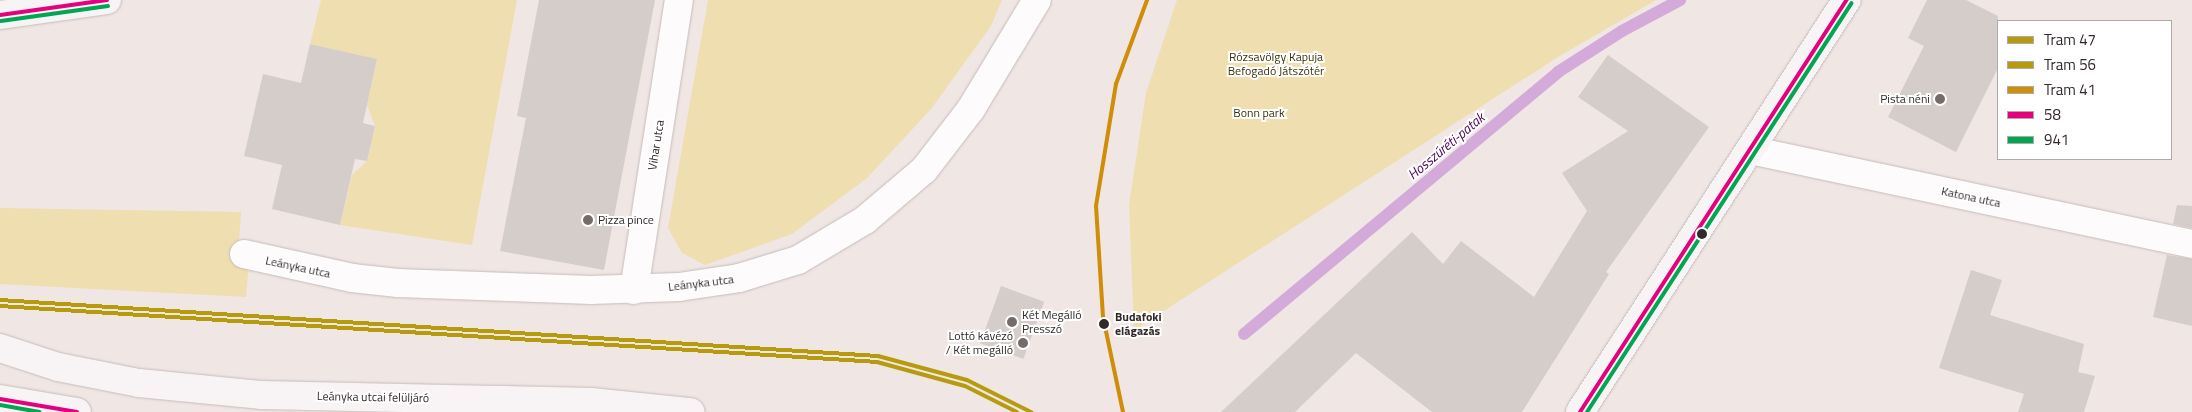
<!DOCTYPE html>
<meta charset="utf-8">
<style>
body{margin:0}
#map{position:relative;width:2192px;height:412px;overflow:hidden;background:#f0e6e4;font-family:"Titillium Web",sans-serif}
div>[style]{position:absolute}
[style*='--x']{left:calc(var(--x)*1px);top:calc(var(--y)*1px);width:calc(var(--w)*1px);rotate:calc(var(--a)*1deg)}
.green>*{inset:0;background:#efdeb0}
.stream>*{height:12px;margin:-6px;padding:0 6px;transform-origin:6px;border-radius:6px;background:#d3aad9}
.building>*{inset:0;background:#d5cdca;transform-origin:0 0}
.roads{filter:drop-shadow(0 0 1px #c4bcbb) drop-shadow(0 0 1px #c4bcbb)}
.street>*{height:28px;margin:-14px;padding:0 14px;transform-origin:14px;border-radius:14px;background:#fdfbfb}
.secondary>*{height:28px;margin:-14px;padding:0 14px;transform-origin:14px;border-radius:14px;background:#f8f3f4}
.bus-1>*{height:4px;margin:-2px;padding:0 2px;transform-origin:2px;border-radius:2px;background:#e5007d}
.bus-2>*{height:4px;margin:-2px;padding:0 2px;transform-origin:2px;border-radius:2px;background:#00a651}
.tram-1>*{height:4px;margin:-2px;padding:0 2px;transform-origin:2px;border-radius:2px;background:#b79b0e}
.tram-2>*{height:4px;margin:-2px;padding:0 2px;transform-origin:2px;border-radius:2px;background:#b79b0e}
.tram-3>*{height:4px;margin:-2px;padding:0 2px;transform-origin:2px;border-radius:2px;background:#cf8d08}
.dots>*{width:14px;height:14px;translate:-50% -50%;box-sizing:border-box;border:2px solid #fff;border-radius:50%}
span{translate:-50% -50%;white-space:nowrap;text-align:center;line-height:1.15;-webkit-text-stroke:4px #fff;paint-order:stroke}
.park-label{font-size:12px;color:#3d330d}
.poi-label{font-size:12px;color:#312a29}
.right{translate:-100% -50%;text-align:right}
.left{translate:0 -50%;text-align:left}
.street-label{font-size:12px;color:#312a29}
.stop-label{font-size:12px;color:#312a29;font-weight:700}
.water-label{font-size:14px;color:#4c075b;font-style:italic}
.legend{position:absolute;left:1997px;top:20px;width:175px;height:140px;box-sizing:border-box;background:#fff;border:1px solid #adaaa9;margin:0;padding:6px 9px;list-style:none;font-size:15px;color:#312a29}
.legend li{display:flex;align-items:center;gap:10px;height:25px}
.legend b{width:25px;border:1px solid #adaaa9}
</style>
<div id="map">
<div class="green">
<div style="clip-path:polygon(321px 0,517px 0,472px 245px,340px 225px,352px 175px,367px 161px,375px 126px,367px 105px,377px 59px,310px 44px)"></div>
<div style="clip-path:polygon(708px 0,1002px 0,991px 26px,931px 109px,867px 178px,792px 234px,705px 265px,682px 253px,668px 228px)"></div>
<div style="clip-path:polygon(1177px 0,1656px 0,1558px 57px,1134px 330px,1129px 205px,1146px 93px)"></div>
<div style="clip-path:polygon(0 208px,241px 212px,238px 257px,249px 262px,246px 297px,0 284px)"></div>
</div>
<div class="stream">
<div style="--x:1244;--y:334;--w:409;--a:-39.8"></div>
<div style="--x:1558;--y:72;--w:76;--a:-32.6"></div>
<div style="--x:1622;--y:31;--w:66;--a:-28.1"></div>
</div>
<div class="building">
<div style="clip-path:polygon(539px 0,655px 0,604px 270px,500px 251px,526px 118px,517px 116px)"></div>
<div style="clip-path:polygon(1927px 0,1966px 0,1998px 16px,1998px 68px,1956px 152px,1888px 117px,1924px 46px,1908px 38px)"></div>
<div style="clip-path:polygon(310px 44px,377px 59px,363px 123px,375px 126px,367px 161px,355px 159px,340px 225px,272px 209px,282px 165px,244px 156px,263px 74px,301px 83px)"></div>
<div style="clip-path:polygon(1608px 55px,1709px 127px,1606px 272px,1609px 274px,1522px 412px,1432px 412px,1356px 353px,1295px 412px,1221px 412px,1412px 232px,1443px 264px,1461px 241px,1534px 297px,1587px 211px,1562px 173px,1628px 131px,1578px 97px)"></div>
<div style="clip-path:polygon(2177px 205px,2192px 206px,2192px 228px,2173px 224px)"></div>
<div style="clip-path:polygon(2167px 255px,2192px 259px,2192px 326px,2153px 317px)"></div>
<div style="clip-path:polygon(1971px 270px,2002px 280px,1990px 315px,2084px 344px,2078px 372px,2095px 376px,2084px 412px,2018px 412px,2024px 394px,1939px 368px)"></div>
<div style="left:1001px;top:286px;width:46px;height:61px;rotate:20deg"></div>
</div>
<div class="roads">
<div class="street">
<div style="--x:1750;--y:150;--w:452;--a:12"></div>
<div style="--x:244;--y:254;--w:111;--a:12.5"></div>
<div style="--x:352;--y:278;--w:46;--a:6.2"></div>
<div style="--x:398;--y:283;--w:193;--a:2.1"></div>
<div style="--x:591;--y:290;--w:88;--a:-2"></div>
<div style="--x:679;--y:287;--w:61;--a:-8.5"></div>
<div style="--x:739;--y:278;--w:62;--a:-17"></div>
<div style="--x:798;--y:260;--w:78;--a:-30.8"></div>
<div style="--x:865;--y:220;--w:77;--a:-40.3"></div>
<div style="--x:924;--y:170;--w:77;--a:-52.4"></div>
<div style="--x:971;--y:109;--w:127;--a:-58.8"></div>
<div style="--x:634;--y:290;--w:293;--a:-81.2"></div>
</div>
<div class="secondary">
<div style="--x:0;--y:15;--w:108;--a:-8"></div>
<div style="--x:0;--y:348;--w:61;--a:18.1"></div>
<div style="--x:58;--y:367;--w:83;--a:11.2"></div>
<div style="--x:139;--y:383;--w:124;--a:5.6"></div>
<div style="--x:262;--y:395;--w:329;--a:1.2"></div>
<div style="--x:591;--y:402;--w:100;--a:5.8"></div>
<div style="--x:0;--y:399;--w:78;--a:9.6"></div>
<div style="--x:1580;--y:412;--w:491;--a:-57.1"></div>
</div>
</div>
<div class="bus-1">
<div style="--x:0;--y:15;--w:108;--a:-8"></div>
<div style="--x:0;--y:399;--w:78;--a:9.6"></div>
<div style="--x:1580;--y:412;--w:491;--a:-57.1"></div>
</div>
<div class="bus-2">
<div style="--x:1;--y:21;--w:108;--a:-8"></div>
<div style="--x:0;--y:405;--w:40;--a:10"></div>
<div style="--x:1587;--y:412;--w:487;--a:-57.1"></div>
</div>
<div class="tram-1">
<div style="--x:0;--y:300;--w:880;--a:3.65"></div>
<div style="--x:878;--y:356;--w:92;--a:15.1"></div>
<div style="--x:967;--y:380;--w:72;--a:26.6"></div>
</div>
<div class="tram-2">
<div style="--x:0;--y:306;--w:879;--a:3.65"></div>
<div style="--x:877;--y:362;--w:91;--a:15.3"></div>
<div style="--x:965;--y:386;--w:58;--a:26.6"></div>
</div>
<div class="tram-3">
<div style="--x:1123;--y:412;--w:97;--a:-101.9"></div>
<div style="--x:1103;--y:317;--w:111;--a:-93.6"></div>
<div style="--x:1096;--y:206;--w:124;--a:-80.7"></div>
<div style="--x:1116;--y:84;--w:90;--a:-69.7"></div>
</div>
<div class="dots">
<div style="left:1940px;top:99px;background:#746c6a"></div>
<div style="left:588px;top:220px;background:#746c6a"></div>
<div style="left:1702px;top:234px;background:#312a29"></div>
<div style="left:1012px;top:322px;background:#746c6a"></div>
<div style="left:1104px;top:324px;background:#312a29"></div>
<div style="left:1023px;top:343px;background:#746c6a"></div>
</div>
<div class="park-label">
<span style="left:1276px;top:64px">Rózsavölgy Kapuja<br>Befogadó Játszótér</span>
<span style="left:1259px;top:113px">Bonn park</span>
</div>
<div class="poi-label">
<span class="right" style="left:1930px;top:99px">Pista néni</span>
<span class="left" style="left:598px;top:220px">Pizza pince</span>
<span class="left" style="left:1022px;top:322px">Két Megálló<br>Presszó</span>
<span class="right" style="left:1013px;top:343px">Lottó kávézó<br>/ Két megálló</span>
</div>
<div class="street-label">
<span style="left:656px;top:145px;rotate:-81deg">Vihar utca</span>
<span style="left:1971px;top:197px;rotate:12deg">Katona utca</span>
<span style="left:298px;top:267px;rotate:12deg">Leányka utca</span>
<span style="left:701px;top:283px;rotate:-7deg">Leányka utca</span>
<span style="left:373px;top:397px;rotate:1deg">Leányka utcai felüljáró</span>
</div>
<div class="stop-label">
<span class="left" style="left:1115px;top:324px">Budafoki<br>elágazás</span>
</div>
<div class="water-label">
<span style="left:1446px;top:146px;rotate:-40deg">Hosszúréti-patak</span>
</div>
<ul class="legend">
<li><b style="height:6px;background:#b79b0e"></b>Tram 47</li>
<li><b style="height:6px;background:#b79b0e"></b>Tram 56</li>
<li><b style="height:6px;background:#cf8d08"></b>Tram 41</li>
<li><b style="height:6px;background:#e5007d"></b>58</li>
<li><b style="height:6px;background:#00a651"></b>941</li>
</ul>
</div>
